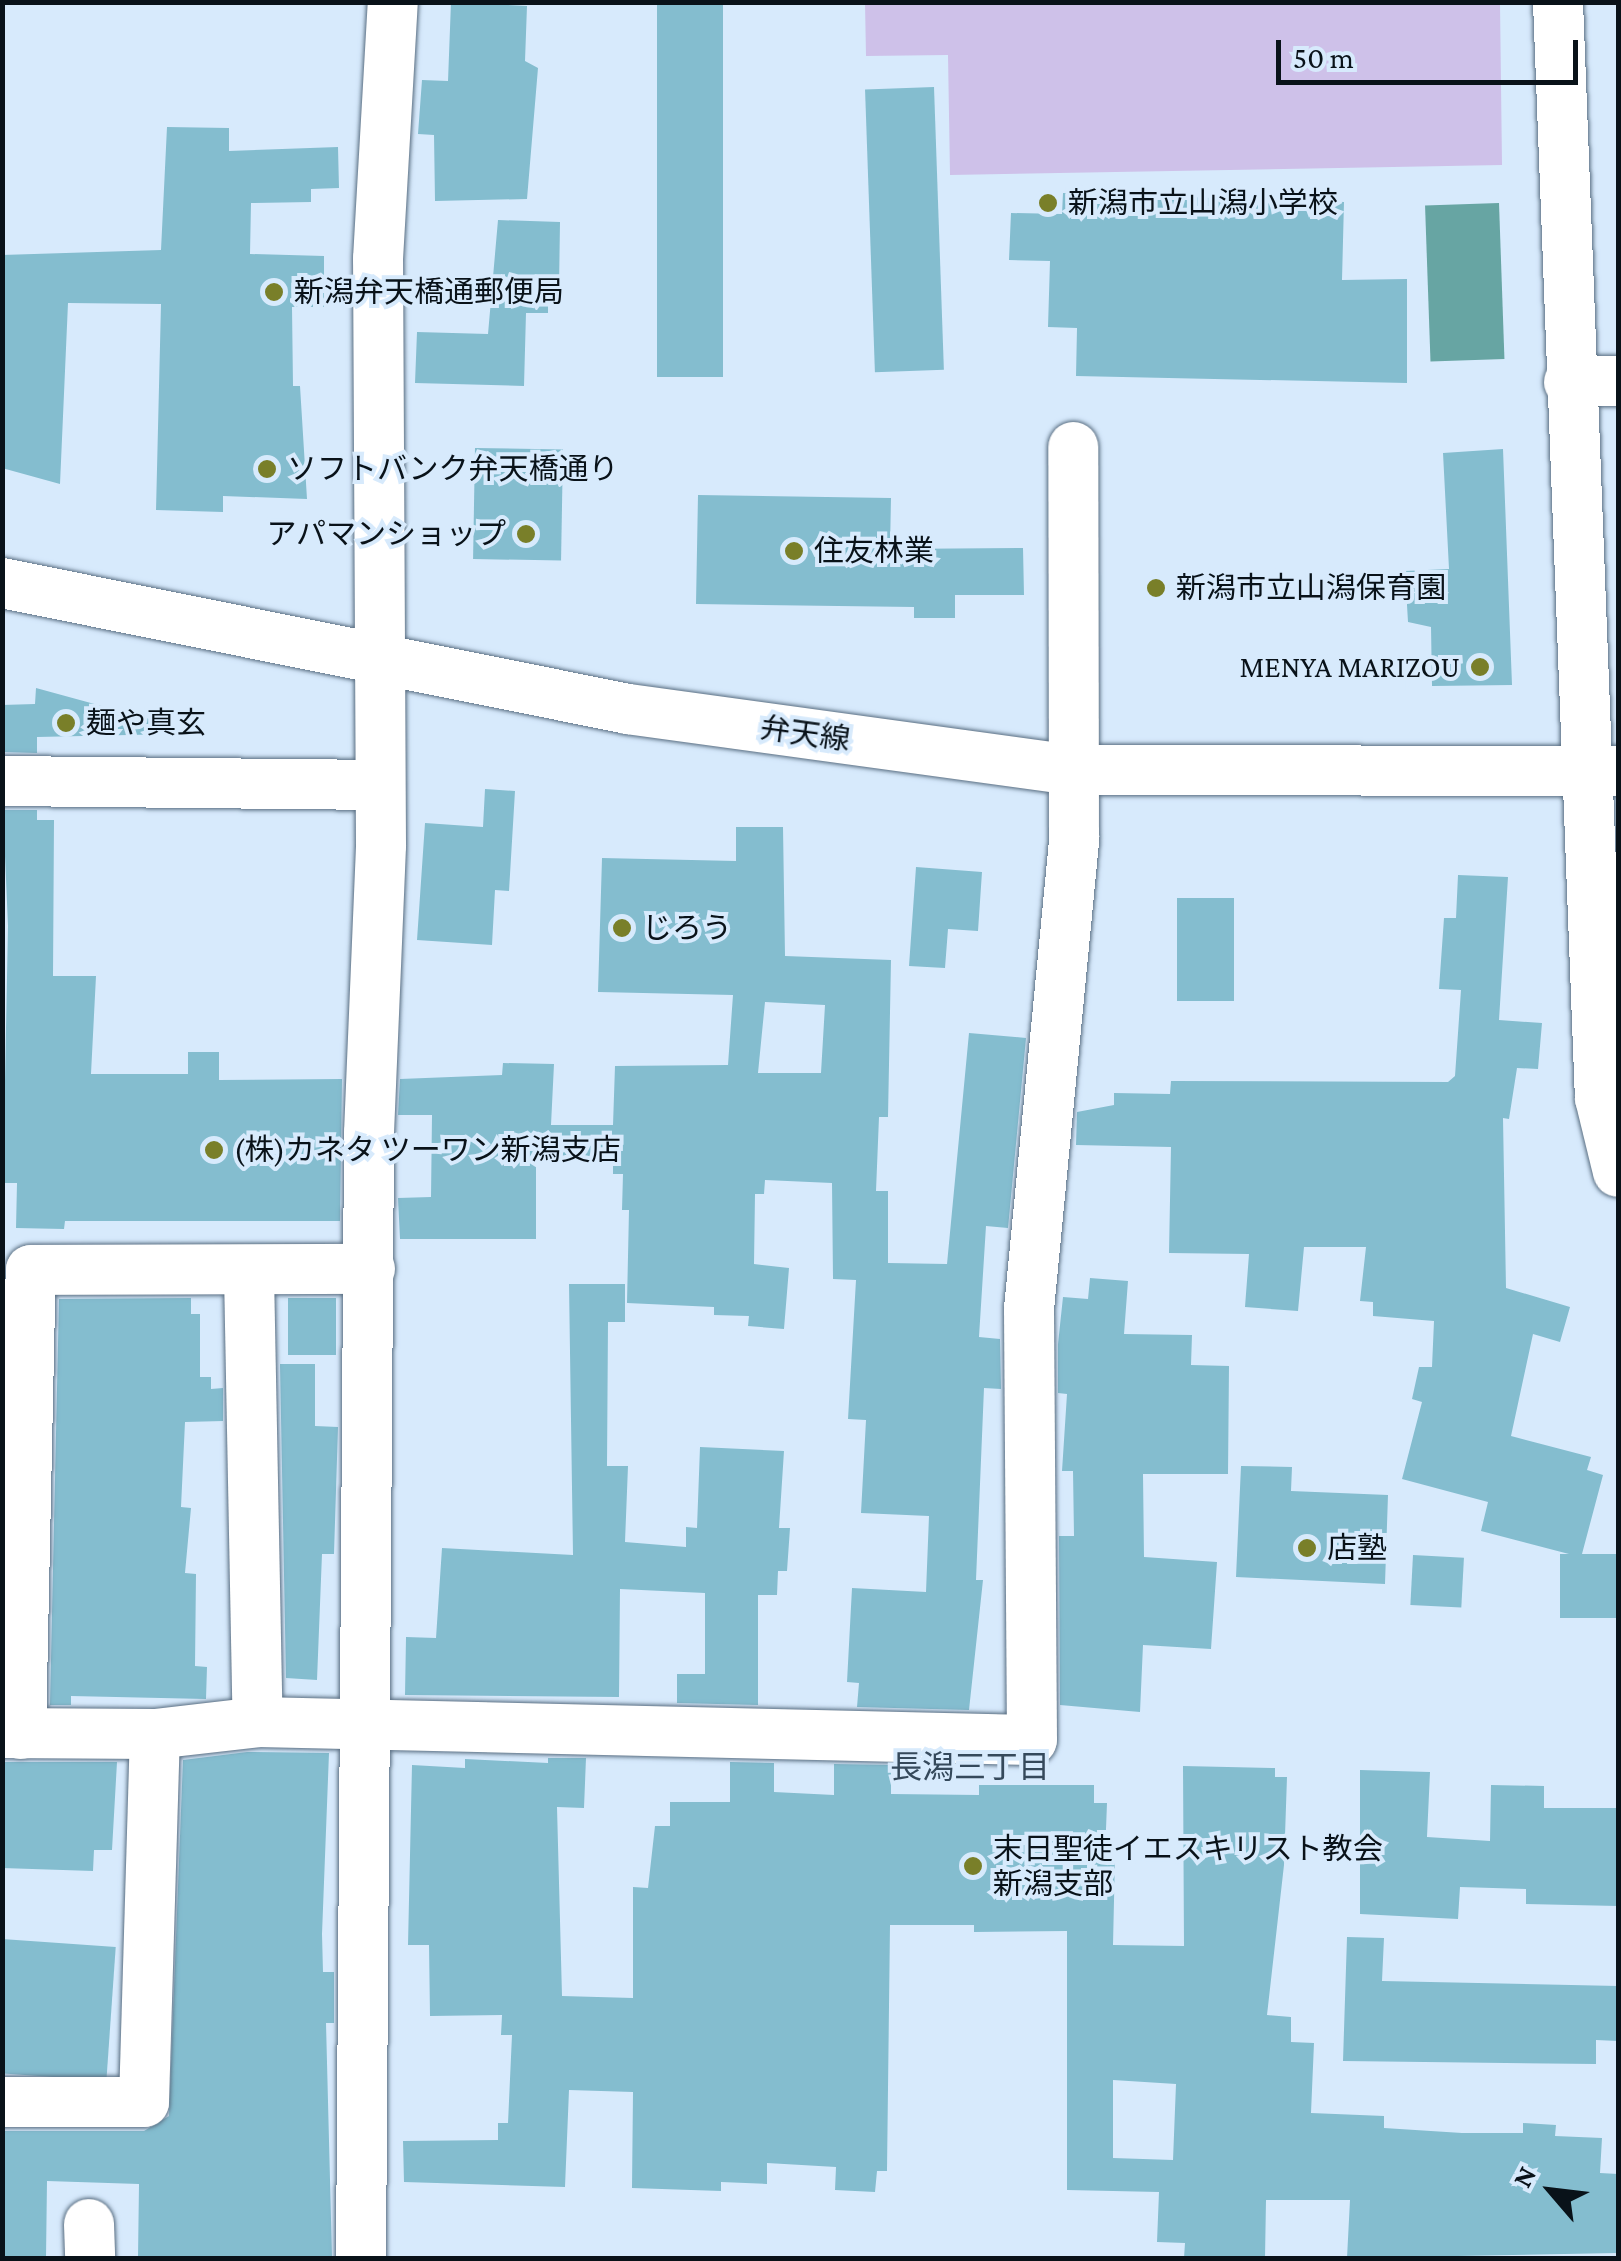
<!DOCTYPE html>
<meta charset="utf-8">
<style>
body{margin:0}
#map{position:relative;width:1621px;height:2261px;overflow:hidden;background:#d7eafc;font-family:"Crimson Pro","Noto Sans JP",serif}
div>[style]{position:absolute}
[style*='--x']{left:calc(var(--x)*1px);top:calc(var(--y)*1px);width:calc(var(--w)*1px);rotate:calc(var(--a)*1deg)}
.green>*{inset:0;background:#cec1e9}
.water>*{inset:0;background:#67a5a3;transform-origin:0 0}
.building>*{inset:0;background:#84bdcf;transform-origin:0 0}
.roads{filter:drop-shadow(0 0 2px #596e82) drop-shadow(0 0 2px #596e82)}
.minor>*{height:50px;margin:-25px;padding:0 25px;transform-origin:25px;border-radius:25px;background:#fff}
.dots>*{width:28px;height:28px;translate:-50% -50%;box-sizing:border-box;border:5px solid #d7eafc;border-radius:50%}
span{translate:-50% -50%;white-space:nowrap;text-align:center;line-height:1.15;-webkit-text-stroke:8px #d7eafc;paint-order:stroke}
.poi-label{font-size:30px;color:#091219}
.left{translate:0 -50%;text-align:left}
.right{translate:-100% -50%;text-align:right}
.street-label{font-size:30px;color:#091219}
.neighbourhood-label{font-size:32px;color:#35495b}
.frame{position:absolute;inset:0;border:5px solid #091219;pointer-events:none}
.north{position:absolute;left:1501px;top:2141px;width:100px;height:100px;-webkit-text-stroke:8px #d7eafc;paint-order:stroke;rotate:298deg;font-size:28px;font-weight:700;line-height:40px;text-align:center;color:#091219}
.north::after{content:'';display:block;margin:auto;width:35px;height:45px;background:#091219;clip-path:polygon(50% 0,100% 100%,50% 72%,0 100%)}
.scale{position:absolute;left:1276px;top:40px;width:302px;height:45px;box-sizing:border-box;border:5px solid #091219;border-top:0;padding-left:12px;font-size:30px;line-height:35px;white-space:nowrap;color:#091219;-webkit-text-stroke:8px #d7eafc;paint-order:stroke}
</style>
<div id="map">
<div class="green">
<div style="clip-path:polygon(865px 3px,1500px 3px,1502px 165px,950px 175px,948px 55px,866px 56px)"></div>
</div>
<div class="water">
<div style="left:1499px;top:203px;width:156px;height:74px;rotate:88deg"></div>
</div>
<div class="building">
<div style="clip-path:polygon(451px 2px,527px 6px,525px 61px,538px 68px,527px 199px,435px 201px,434px 135px,418px 134px,422px 80px,448px 81px)"></div>
<div style="left:657px;top:2px;width:66px;height:375px"></div>
<div style="left:934px;top:87px;width:283px;height:69px;rotate:88deg"></div>
<div style="clip-path:polygon(167px 127px,229px 128px,229px 151px,338px 147px,339px 188px,311px 189px,311px 202px,251px 203px,250px 254px,324px 256px,324px 307px,292px 307px,293px 386px,300px 386px,307px 499px,223px 496px,223px 512px,156px 510px,161px 304px,68px 303px,60px 484px,2px 468px,2px 255px,161px 250px)"></div>
<div style="clip-path:polygon(1063px 193px,1344px 202px,1342px 280px,1407px 279px,1407px 383px,1076px 376px,1077px 328px,1048px 327px,1050px 261px,1009px 260px,1011px 213px,1062px 214px)"></div>
<div style="clip-path:polygon(498px 220px,560px 222px,559px 289px,548px 289px,548px 313px,526px 313px,524px 386px,415px 383px,417px 332px,488px 334px)"></div>
<div style="left:475px;top:448px;width:88px;height:111px;rotate:1deg"></div>
<div style="clip-path:polygon(1503px 449px,1512px 685px,1432px 686px,1431px 627px,1408px 622px,1405px 571px,1449px 569px,1443px 453px)"></div>
<div style="clip-path:polygon(698px 495px,891px 498px,890px 549px,1023px 548px,1024px 595px,955px 595px,955px 618px,914px 618px,914px 607px,696px 604px)"></div>
<div style="clip-path:polygon(36px 688px,175px 726px,174px 734px,37px 737px,37px 753px,2px 752px,2px 705px,35px 704px)"></div>
<div style="clip-path:polygon(485px 789px,515px 791px,509px 891px,495px 890px,492px 945px,417px 940px,425px 823px,483px 827px)"></div>
<div style="clip-path:polygon(3px 810px,37px 810px,37px 820px,54px 820px,53px 976px,96px 976px,91px 1074px,188px 1074px,188px 1052px,219px 1052px,219px 1080px,342px 1079px,340px 1221px,65px 1221px,64px 1229px,16px 1228px,17px 1183px,3px 1183px,8px 926px)"></div>
<div style="clip-path:polygon(evenodd,736px 827px,783px 827px,785px 956px,891px 960px,888px 1117px,879px 1117px,876px 1191px,888px 1191px,888px 1263px,947px 1264px,969px 1033px,1026px 1038px,1008px 1228px,986px 1226px,979px 1337px,1000px 1339px,1001px 1389px,984px 1388px,976px 1580px,983px 1580px,969px 1710px,857px 1707px,859px 1683px,847px 1682px,852px 1588px,926px 1592px,929px 1516px,861px 1513px,866px 1420px,848px 1419px,856px 1280px,833px 1279px,832px 1183px,765px 1180px,764px 1194px,755px 1194px,754px 1264px,789px 1268px,784px 1329px,748px 1326px,749px 1316px,714px 1315px,714px 1307px,627px 1303px,629px 1210px,622px 1210px,623px 1174px,613px 1174px,613px 1158px,536px 1158px,536px 1239px,400px 1239px,398px 1198px,431px 1197px,432px 1115px,398px 1115px,400px 1079px,502px 1075px,503px 1063px,554px 1064px,551px 1125px,613px 1125px,615px 1066px,728px 1065px,733px 995px,598px 992px,602px 858px,736px 861px,736px 827px,765px 1002px,825px 1005px,821px 1073px,758px 1073px,765px 1002px)"></div>
<div style="clip-path:polygon(916px 867px,982px 872px,978px 931px,948px 929px,945px 968px,909px 966px)"></div>
<div style="clip-path:polygon(1458px 875px,1508px 877px,1499px 1020px,1542px 1023px,1538px 1069px,1517px 1068px,1509px 1119px,1503px 1118px,1506px 1288px,1570px 1307px,1560px 1342px,1533px 1334px,1511px 1436px,1591px 1457px,1587px 1470px,1603px 1475px,1582px 1554px,1618px 1554px,1618px 1618px,1560px 1618px,1560px 1554px,1569px 1554px,1481px 1531px,1488px 1502px,1402px 1479px,1422px 1402px,1412px 1399px,1419px 1367px,1432px 1367px,1434px 1321px,1373px 1316px,1373px 1302px,1360px 1301px,1366px 1247px,1304px 1247px,1298px 1311px,1245px 1307px,1249px 1254px,1169px 1253px,1171px 1147px,1076px 1145px,1077px 1112px,1114px 1105px,1114px 1093px,1170px 1094px,1171px 1081px,1448px 1082px,1455px 1076px,1461px 990px,1439px 989px,1444px 918px,1456px 918px)"></div>
<div style="left:1177px;top:898px;width:57px;height:103px"></div>
<div style="clip-path:polygon(1090px 1278px,1128px 1281px,1124px 1334px,1192px 1335px,1191px 1365px,1229px 1366px,1228px 1474px,1143px 1474px,1144px 1557px,1217px 1562px,1211px 1649px,1143px 1645px,1140px 1712px,1060px 1705px,1059px 1536px,1074px 1536px,1073px 1471px,1062px 1471px,1067px 1394px,1058px 1393px,1058px 1344px,1063px 1297px,1088px 1299px)"></div>
<div style="clip-path:polygon(569px 1284px,625px 1284px,625px 1322px,608px 1322px,607px 1466px,628px 1466px,625px 1542px,686px 1547px,686px 1527px,697px 1528px,700px 1447px,784px 1451px,779px 1528px,790px 1528px,787px 1571px,778px 1571px,777px 1595px,758px 1595px,758px 1705px,677px 1703px,677px 1674px,705px 1674px,705px 1593px,620px 1589px,619px 1697px,405px 1695px,406px 1637px,436px 1638px,442px 1548px,573px 1555px)"></div>
<div style="clip-path:polygon(191px 1298px,191px 1314px,200px 1314px,200px 1377px,211px 1377px,211px 1389px,223px 1388px,223px 1421px,185px 1422px,181px 1507px,191px 1508px,185px 1573px,196px 1574px,195px 1666px,207px 1667px,206px 1699px,71px 1696px,71px 1705px,50px 1705px,59px 1299px)"></div>
<div style="left:288px;top:1298px;width:48px;height:57px"></div>
<div style="clip-path:polygon(280px 1364px,315px 1364px,315px 1426px,338px 1427px,334px 1554px,322px 1554px,317px 1680px,286px 1678px)"></div>
<div style="clip-path:polygon(1241px 1466px,1292px 1467px,1291px 1491px,1388px 1495px,1385px 1584px,1236px 1577px)"></div>
<div style="left:1413px;top:1555px;width:51px;height:50px;rotate:3deg"></div>
<div style="clip-path:polygon(247px 1752px,329px 1753px,322px 1934px,323px 1972px,334px 1972px,334px 2023px,326px 2023px,332px 2258px,138px 2257px,139px 2184px,47px 2181px,46px 2258px,2px 2258px,2px 2131px,144px 2131px,169px 2116px,183px 1760px)"></div>
<div style="clip-path:polygon(evenodd,548px 1758px,586px 1758px,584px 1808px,557px 1807px,562px 1996px,633px 1998px,633px 1887px,648px 1888px,655px 1826px,670px 1826px,670px 1802px,730px 1802px,730px 1762px,774px 1763px,774px 1792px,834px 1795px,834px 1764px,891px 1765px,891px 1794px,979px 1795px,979px 1785px,1094px 1785px,1094px 1803px,1107px 1803px,1105px 1855px,1115px 1856px,1113px 1945px,1184px 1946px,1183px 1766px,1275px 1768px,1275px 1777px,1287px 1777px,1284px 1865px,1267px 2015px,1291px 2017px,1291px 2042px,1314px 2043px,1311px 2113px,1384px 2116px,1384px 2128px,1462px 2133px,1523px 2133px,1523px 2123px,1556px 2125px,1555px 2136px,1602px 2138px,1600px 2173px,1618px 2174px,1618px 2253px,1347px 2258px,1350px 2200px,1266px 2200px,1265px 2258px,1184px 2258px,1185px 2243px,1157px 2242px,1159px 2192px,1067px 2190px,1067px 1931px,974px 1932px,974px 1925px,890px 1925px,887px 2171px,877px 2171px,875px 2192px,835px 2190px,836px 2167px,767px 2163px,767px 2184px,721px 2182px,721px 2191px,632px 2188px,633px 2092px,569px 2090px,565px 2187px,404px 2182px,403px 2141px,498px 2140px,498px 2123px,508px 2123px,512px 2035px,501px 2035px,502px 2015px,430px 2016px,429px 1945px,408px 1945px,412px 1765px,465px 1768px,465px 1759px,548px 1763px,548px 1758px,1113px 2080px,1176px 2084px,1173px 2160px,1113px 2158px,1113px 2080px)"></div>
<div style="clip-path:polygon(2px 1762px,117px 1762px,112px 1850px,94px 1850px,93px 1871px,2px 1868px)"></div>
<div style="clip-path:polygon(1360px 1770px,1430px 1772px,1427px 1837px,1490px 1841px,1491px 1785px,1544px 1786px,1544px 1808px,1618px 1808px,1618px 1906px,1526px 1904px,1526px 1889px,1460px 1887px,1458px 1919px,1360px 1914px)"></div>
<div style="clip-path:polygon(1347px 1937px,1384px 1938px,1382px 1981px,1618px 1986px,1618px 2041px,1596px 2040px,1596px 2064px,1343px 2061px)"></div>
<div style="left:2px;top:1939px;width:114px;height:134px;rotate:4deg"></div>
</div>
<div class="roads">
<div class="minor">
<div style="--x:1558;--y:2;--w:1097;--a:87.81"></div>
<div style="--x:1600;--y:1098;--w:76;--a:76.3"></div>
<div style="--x:1569;--y:382;--w:49;--a:-1.2"></div>
<div style="--x:2;--y:583;--w:639;--a:11.38"></div>
<div style="--x:628;--y:709;--w:448;--a:7.8"></div>
<div style="--x:1072;--y:770;--w:546;--a:0.1"></div>
<div style="--x:2;--y:781;--w:378;--a:0.6"></div>
<div style="--x:249;--y:1273;--w:449;--a:88.9"></div>
<div style="--x:2;--y:1733;--w:153;--a:0.4"></div>
<div style="--x:155;--y:1734;--w:104;--a:-6.6"></div>
<div style="--x:258;--y:1722;--w:774;--a:1.33"></div>
<div style="--x:1032;--y:1740;--w:431;--a:-90.4"></div>
<div style="--x:1029;--y:1309;--w:472;--a:-84.5"></div>
<div style="--x:1074;--y:839;--w:392;--a:-90.1"></div>
<div style="--x:21;--y:1734;--w:464;--a:-88.8"></div>
<div style="--x:31;--y:1270;--w:339;--a:-0.2"></div>
<div style="--x:2;--y:2102;--w:142;--a:0"></div>
<div style="--x:144;--y:2102;--w:368;--a:-88.3"></div>
<div style="--x:89;--y:2224;--w:34;--a:88"></div>
<div style="--x:361;--y:2258;--w:1125;--a:-89.59"></div>
<div style="--x:369;--y:1133;--w:288;--a:-87.6"></div>
<div style="--x:381;--y:845;--w:586;--a:-90.29"></div>
<div style="--x:378;--y:259;--w:257;--a:-86.7"></div>
</div>
</div>
<div class="dots">
<div style="left:1048px;top:203px;background:#797f29"></div>
<div style="left:274px;top:292px;background:#797f29"></div>
<div style="left:267px;top:469px;background:#797f29"></div>
<div style="left:526px;top:534px;background:#797f29"></div>
<div style="left:794px;top:551px;background:#797f29"></div>
<div style="left:1156px;top:588px;background:#797f29"></div>
<div style="left:1480px;top:667px;background:#797f29"></div>
<div style="left:66px;top:723px;background:#797f29"></div>
<div style="left:622px;top:928px;background:#797f29"></div>
<div style="left:214px;top:1150px;background:#797f29"></div>
<div style="left:1307px;top:1548px;background:#797f29"></div>
<div style="left:973px;top:1866px;background:#797f29"></div>
</div>
<div class="poi-label">
<span class="left" style="left:1068px;top:203px">新潟市立山潟小学校</span>
<span class="left" style="left:294px;top:292px">新潟弁天橋通郵便局</span>
<span class="left" style="left:287px;top:469px">ソフトバンク弁天橋通り</span>
<span class="right" style="left:506px;top:534px">アパマンショップ</span>
<span class="left" style="left:814px;top:551px">住友林業</span>
<span class="left" style="left:1176px;top:588px">新潟市立山潟保育園</span>
<span class="right" style="left:1460px;top:667px">MENYA MARIZOU</span>
<span class="left" style="left:86px;top:723px">麺や真玄</span>
<span class="left" style="left:642px;top:928px">じろう</span>
<span class="left" style="left:234px;top:1150px">(株)カネタ ツーワン新潟支店</span>
<span class="left" style="left:1327px;top:1548px">店塾</span>
<span class="left" style="left:993px;top:1866px">末日聖徒イエスキリスト教会<br>新潟支部</span>
</div>
<div class="street-label">
<span style="left:805px;top:734px;rotate:8deg">弁天線</span>
</div>
<div class="neighbourhood-label">
<span style="left:970px;top:1767px">長潟三丁目</span>
</div>
<div class="frame"></div>
<div class="north">N</div>
<div class="scale">50 m</div>
</div>
